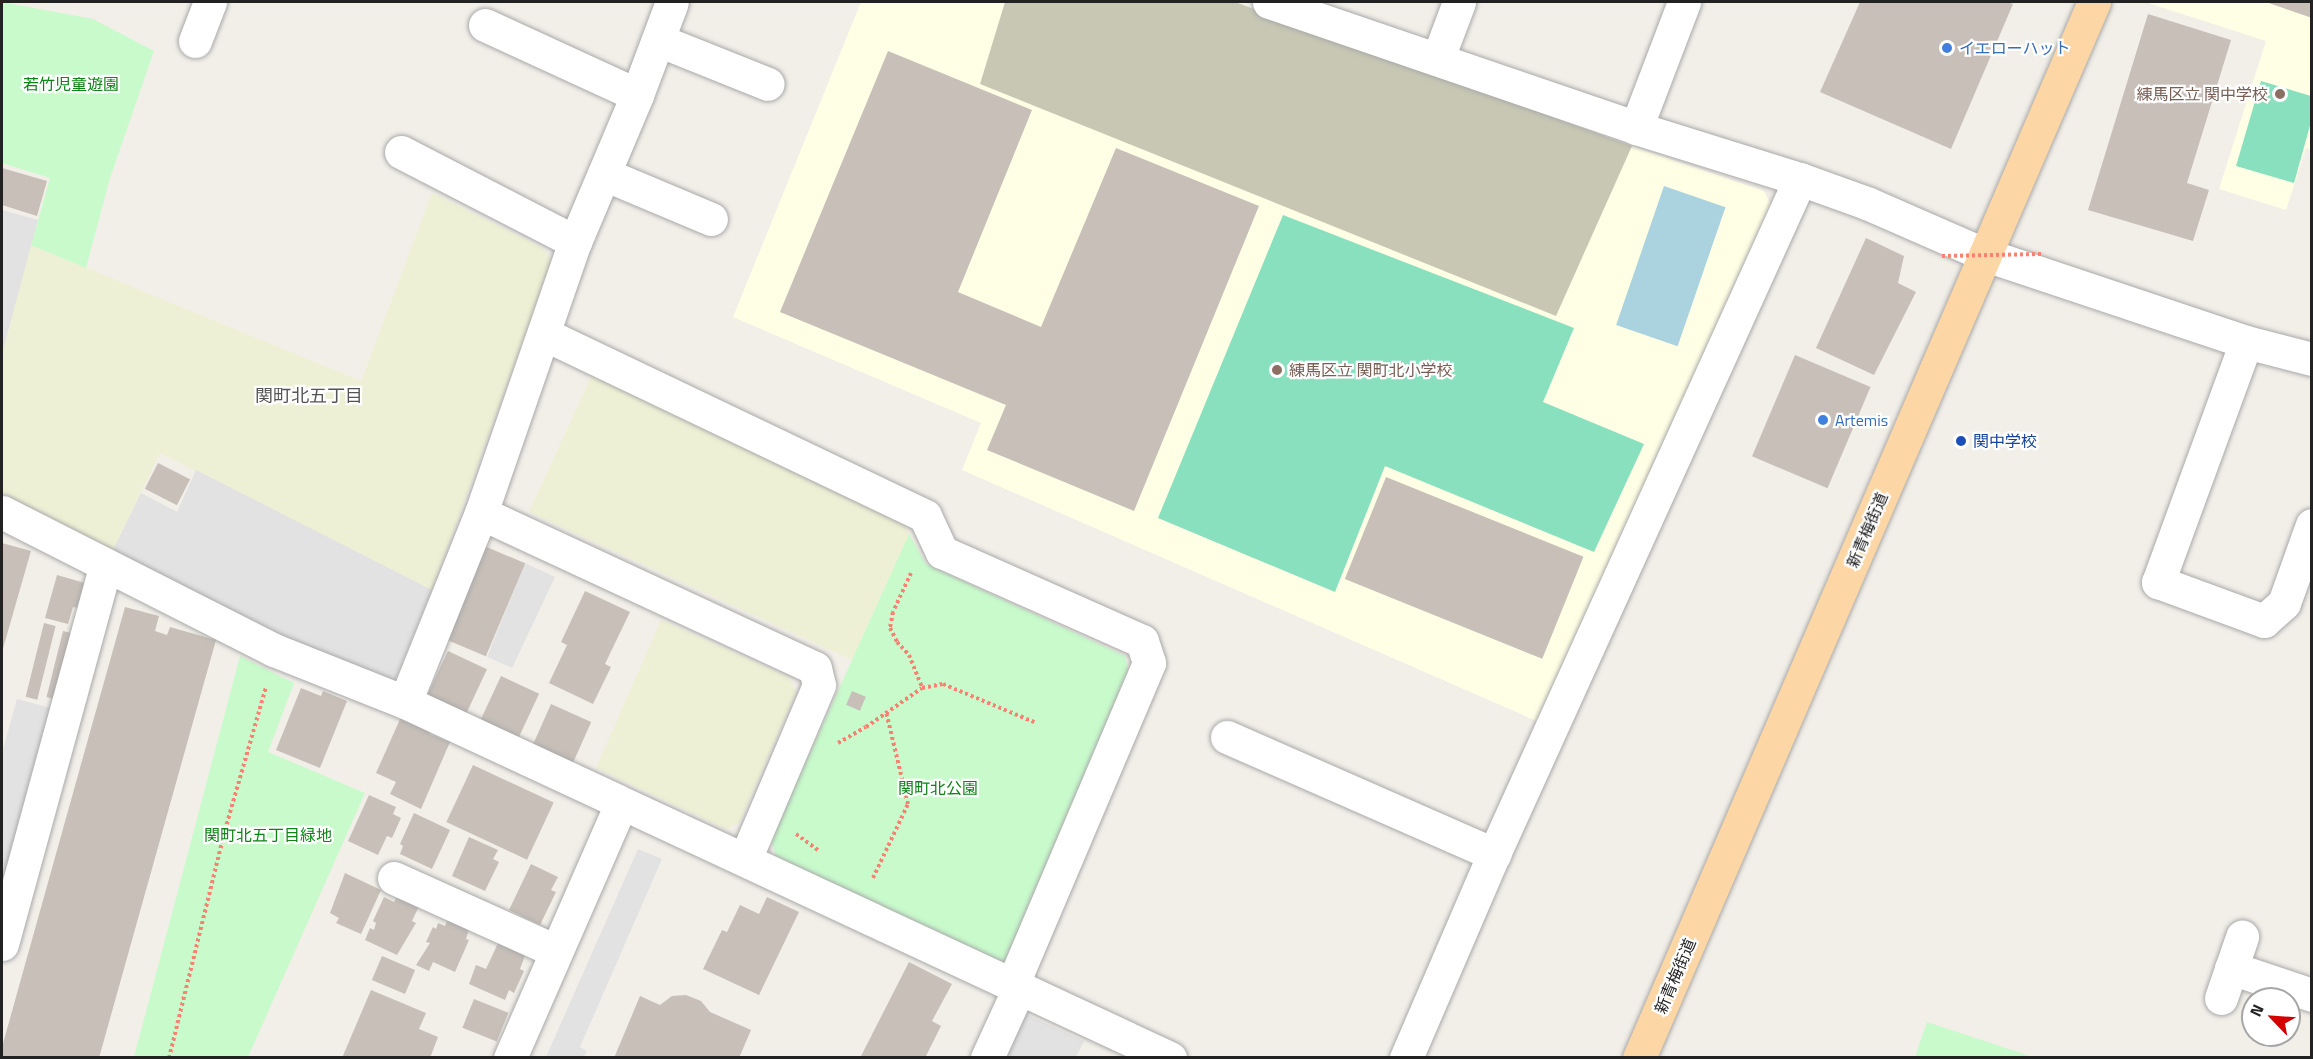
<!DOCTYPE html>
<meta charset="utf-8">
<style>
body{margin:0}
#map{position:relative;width:2313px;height:1059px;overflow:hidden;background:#f2efe9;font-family:"Titillium Web","Noto Sans JP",sans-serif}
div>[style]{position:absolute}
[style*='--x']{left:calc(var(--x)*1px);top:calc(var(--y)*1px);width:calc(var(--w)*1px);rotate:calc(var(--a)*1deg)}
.education>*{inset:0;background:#ffffe5}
.construction>*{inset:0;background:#c7c7b4}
.farmland>*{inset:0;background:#eef0d5}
.park>*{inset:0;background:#c8facc}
.pitch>*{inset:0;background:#88e0be}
.parking>*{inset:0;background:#e2e2e2}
.water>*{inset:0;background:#aad3df;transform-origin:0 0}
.building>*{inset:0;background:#c7bfb8;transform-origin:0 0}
.path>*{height:4px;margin-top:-2px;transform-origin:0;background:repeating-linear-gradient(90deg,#fa8072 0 3px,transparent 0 6px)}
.roads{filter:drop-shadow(0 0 2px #a9a9a9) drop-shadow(0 0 2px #a9a9a9)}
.minor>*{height:33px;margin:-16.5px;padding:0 16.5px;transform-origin:16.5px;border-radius:16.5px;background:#fff}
.major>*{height:33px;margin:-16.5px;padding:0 16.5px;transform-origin:16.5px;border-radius:16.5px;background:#fcd6a4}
.path-bridge>*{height:4px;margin-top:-2px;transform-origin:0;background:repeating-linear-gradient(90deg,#fa8072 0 3px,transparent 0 6px)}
.dots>*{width:16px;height:16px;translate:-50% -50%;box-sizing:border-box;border:3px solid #fff;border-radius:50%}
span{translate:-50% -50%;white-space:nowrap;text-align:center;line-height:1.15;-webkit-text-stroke:4.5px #fff;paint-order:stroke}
.shop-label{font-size:16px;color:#366cbe}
.left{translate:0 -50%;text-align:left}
.park-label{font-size:16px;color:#0c8416}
.education-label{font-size:16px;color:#785e54}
.right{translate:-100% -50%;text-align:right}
.transit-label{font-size:16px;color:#164399}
.street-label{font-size:16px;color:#222}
.neighbourhood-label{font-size:18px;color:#555}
.frame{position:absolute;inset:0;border:3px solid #222;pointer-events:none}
.north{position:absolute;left:2241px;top:987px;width:60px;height:60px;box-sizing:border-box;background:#fff;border:2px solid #a7a7a7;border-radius:50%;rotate:295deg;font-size:16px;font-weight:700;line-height:24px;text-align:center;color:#222}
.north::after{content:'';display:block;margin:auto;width:21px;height:27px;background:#d40000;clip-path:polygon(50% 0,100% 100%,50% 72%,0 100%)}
</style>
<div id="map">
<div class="education">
<div style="clip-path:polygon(861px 2px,1235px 2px,1599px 135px,1764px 191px,1771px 205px,1539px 722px,962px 470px,981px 423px,733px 317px)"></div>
<div style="clip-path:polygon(2145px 2px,2311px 2px,2311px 150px,2306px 148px,2286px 210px,2219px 189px,2266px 41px)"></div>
</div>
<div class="construction">
<div style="clip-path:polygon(1005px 2px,1235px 2px,1632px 146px,1556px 316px,980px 84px)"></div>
</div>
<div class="farmland">
<div style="clip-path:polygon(432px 193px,543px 248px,552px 262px,432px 590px,160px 453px,110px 556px,2px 499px,2px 354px,31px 245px,361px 381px)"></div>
<div style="clip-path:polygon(592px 375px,901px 517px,909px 534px,852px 660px,529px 512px)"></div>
<div style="clip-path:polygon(661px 620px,789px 677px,796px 693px,739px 823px,726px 829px,596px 768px)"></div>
</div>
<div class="park">
<div style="clip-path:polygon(2px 2px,93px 19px,154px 51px,110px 178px,86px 268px,31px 245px,50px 178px,2px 163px)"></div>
<div style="clip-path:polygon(909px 534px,926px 564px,1125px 656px,1130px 676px,1004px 964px,777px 860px,771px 839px)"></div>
<div style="clip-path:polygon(240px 656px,294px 683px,268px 752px,365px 793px,248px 1057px,134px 1057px)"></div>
<div style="clip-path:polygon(1927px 1022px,2033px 1057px,1915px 1057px)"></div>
</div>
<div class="pitch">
<div style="clip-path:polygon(2261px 81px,2311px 96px,2311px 122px,2294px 183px,2236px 166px)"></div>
<div style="clip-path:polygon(1283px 215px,1574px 328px,1543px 402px,1644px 444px,1594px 552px,1385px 466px,1335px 592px,1158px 518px)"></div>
</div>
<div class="parking">
<div style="clip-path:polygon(2px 210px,38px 220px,2px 354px)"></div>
<div style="clip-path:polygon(196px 470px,432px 590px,396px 678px,384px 683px,110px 556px,141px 493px,177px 512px)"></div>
<div style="clip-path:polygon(525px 563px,555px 577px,512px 668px,487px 657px)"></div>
<div style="clip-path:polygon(17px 699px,51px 708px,2px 884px,2px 753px)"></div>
<div style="clip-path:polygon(638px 849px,662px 859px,580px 1047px,587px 1051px,584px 1057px,546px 1057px)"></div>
<div style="clip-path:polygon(1021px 1012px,1084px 1041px,1076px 1057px,1000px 1058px)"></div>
</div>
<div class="water">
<div style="left:1664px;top:186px;width:65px;height:147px;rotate:19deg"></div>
</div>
<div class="building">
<div style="clip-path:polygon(1860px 2px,2007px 2px,2013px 4px,1951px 149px,1820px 92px)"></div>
<div style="clip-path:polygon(2266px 2px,2312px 2px,2312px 18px)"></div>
<div style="clip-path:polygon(2148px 14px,2231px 40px,2187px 183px,2209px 190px,2193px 241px,2088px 210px)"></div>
<div style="clip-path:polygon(888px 51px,1032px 110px,958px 292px,1041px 327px,1116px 148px,1259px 206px,1134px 511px,987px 450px,1006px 405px,780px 312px)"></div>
<div style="clip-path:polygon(2px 168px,47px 181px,37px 216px,2px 205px)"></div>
<div style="clip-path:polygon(1866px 238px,1904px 256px,1898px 283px,1916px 292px,1874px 375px,1816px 348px)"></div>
<div style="left:1795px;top:355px;width:82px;height:110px;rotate:23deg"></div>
<div style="left:158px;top:463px;width:36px;height:29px;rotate:27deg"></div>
<div style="left:1386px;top:477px;width:213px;height:110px;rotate:22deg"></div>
<div style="clip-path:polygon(2px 543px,31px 551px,2px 652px)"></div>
<div style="left:482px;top:545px;width:47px;height:101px;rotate:23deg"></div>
<div style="clip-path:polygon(57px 575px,85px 583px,78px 608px,73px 607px,68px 624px,45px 618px)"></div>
<div style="clip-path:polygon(585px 591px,630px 612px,605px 664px,611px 667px,593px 704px,549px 683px,567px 645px,561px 642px)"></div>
<div style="clip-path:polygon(125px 607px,159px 616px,155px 631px,167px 635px,170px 627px,216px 640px,99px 1058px,2px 1058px,2px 1047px)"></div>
<div style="left:44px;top:623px;width:12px;height:76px;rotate:14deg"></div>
<div style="left:63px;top:631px;width:12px;height:68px;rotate:14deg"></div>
<div style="left:448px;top:651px;width:43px;height:55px;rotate:25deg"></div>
<div style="left:501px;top:676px;width:42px;height:54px;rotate:25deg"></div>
<div style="clip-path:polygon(301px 688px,321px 696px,323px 691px,347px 701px,320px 768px,276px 750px)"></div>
<div style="left:852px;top:691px;width:15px;height:15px;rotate:23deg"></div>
<div style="left:551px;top:704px;width:44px;height:50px;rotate:24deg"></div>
<div style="clip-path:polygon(401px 717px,432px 730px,430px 734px,450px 742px,421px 809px,390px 794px,396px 782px,376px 773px)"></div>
<div style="left:473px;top:765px;width:89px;height:63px;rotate:25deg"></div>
<div style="clip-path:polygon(369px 795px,396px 807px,393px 814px,401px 818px,392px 838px,387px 836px,378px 855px,348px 841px)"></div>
<div style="clip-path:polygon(414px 813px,450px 830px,432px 869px,400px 854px,403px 846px,400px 844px)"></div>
<div style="clip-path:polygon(469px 837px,498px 850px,493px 859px,499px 862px,485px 891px,452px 876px)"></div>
<div style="clip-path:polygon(531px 864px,558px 877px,551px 890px,556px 892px,540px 925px,509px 910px)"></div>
<div style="clip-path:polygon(345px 873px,381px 890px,361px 934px,336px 923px,339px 918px,330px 913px)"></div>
<div style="clip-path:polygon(384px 897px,394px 902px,397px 897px,419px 906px,412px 921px,416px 923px,397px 955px,365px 940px,370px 928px,374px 930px,376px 923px,373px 921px)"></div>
<div style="clip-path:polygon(767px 897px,799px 912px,759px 995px,703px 969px,722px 930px,727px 932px,740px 905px,759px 914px)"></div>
<div style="clip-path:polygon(448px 919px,469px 929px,466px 939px,469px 940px,455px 972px,433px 962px,429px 971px,416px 965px,430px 943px,426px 942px,433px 927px,436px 929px,438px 923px,445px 926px)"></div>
<div style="clip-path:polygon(499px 941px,526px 953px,520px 969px,524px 971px,514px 993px,509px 990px,505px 1000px,469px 984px,476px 965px,486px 969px)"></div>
<div style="left:382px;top:956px;width:36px;height:26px;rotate:23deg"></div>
<div style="clip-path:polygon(909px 962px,952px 984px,932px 1021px,941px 1026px,925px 1058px,860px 1058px)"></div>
<div style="clip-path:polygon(371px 990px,426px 1013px,419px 1029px,438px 1037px,430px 1058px,342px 1058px)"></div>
<div style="clip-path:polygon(686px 995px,701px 1001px,710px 1012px,751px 1030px,739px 1058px,614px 1058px,640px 996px,660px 1005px,672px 996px)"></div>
<div style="left:474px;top:999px;width:37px;height:31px;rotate:22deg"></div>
</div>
<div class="path">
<div style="--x:911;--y:573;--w:43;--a:114.8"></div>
<div style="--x:893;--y:612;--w:16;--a:101"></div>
<div style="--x:890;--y:628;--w:16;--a:63"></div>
<div style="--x:897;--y:642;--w:18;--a:47"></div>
<div style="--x:909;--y:655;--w:35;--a:68"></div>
<div style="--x:838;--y:743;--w:32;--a:-30"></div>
<div style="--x:866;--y:727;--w:68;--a:-34.9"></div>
<div style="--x:922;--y:688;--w:21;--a:-11"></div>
<div style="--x:943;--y:684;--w:99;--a:22.7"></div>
<div style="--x:796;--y:834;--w:29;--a:36"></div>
<div style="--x:873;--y:878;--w:82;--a:-64.7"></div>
<div style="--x:908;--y:804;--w:95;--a:-103.4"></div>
<div style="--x:169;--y:1058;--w:235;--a:-76.2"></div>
<div style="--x:225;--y:830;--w:149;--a:-74"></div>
</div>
<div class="roads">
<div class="minor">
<div style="--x:1269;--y:2;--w:388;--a:18.9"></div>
<div style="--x:1636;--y:128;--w:172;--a:17.3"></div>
<div style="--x:1800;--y:179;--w:73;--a:19.9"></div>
<div style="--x:1869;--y:204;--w:128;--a:23.6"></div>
<div style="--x:1986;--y:255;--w:274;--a:18.5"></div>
<div style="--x:2246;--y:342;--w:68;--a:14.4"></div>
<div style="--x:485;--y:25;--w:167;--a:24.7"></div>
<div style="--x:658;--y:40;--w:118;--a:21.8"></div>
<div style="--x:195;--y:41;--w:42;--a:-69"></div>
<div style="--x:1438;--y:58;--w:60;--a:-69.4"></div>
<div style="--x:1636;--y:128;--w:135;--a:-69.1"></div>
<div style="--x:401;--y:152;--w:196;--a:27.3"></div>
<div style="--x:604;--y:174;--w:116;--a:22.8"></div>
<div style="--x:544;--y:334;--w:422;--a:25.5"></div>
<div style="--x:925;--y:516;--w:40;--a:65"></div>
<div style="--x:942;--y:552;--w:219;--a:24"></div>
<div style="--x:1142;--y:641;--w:23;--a:72"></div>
<div style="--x:1149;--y:663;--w:335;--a:113"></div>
<div style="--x:1018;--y:971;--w:28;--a:98"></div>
<div style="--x:1014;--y:999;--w:65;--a:114.6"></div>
<div style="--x:2246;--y:342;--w:256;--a:110.1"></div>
<div style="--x:2158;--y:582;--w:113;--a:20.2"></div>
<div style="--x:2264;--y:621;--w:27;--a:-42"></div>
<div style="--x:2284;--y:603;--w:83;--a:-70.3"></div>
<div style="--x:2;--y:512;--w:305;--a:26.9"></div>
<div style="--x:274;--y:650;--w:141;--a:21.7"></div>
<div style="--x:405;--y:702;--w:844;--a:24.96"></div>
<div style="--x:481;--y:513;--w:368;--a:24.9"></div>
<div style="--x:815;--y:668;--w:17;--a:77"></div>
<div style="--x:819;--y:685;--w:189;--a:113"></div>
<div style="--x:405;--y:702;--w:204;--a:-68.1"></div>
<div style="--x:481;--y:513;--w:287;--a:-70.9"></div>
<div style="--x:575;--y:242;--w:160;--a:-67.1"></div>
<div style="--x:637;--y:95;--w:99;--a:-69.4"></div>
<div style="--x:1227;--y:737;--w:292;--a:23.7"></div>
<div style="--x:394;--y:878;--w:178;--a:24.3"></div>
<div style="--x:2;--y:944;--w:393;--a:-74.7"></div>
<div style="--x:2231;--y:968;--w:85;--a:18.4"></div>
<div style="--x:2221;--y:998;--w:65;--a:-71"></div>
<div style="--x:510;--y:1058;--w:277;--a:-66.4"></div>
<div style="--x:1406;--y:1058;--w:222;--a:-66.7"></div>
<div style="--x:1494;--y:854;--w:741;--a:-65.61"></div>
</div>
<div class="major">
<div style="--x:1639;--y:1058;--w:1150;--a:-66.69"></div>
</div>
</div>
<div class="path-bridge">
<div style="--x:1942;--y:256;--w:99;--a:-1.2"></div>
</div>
<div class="dots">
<div style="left:1947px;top:48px;background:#3f7fe0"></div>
<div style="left:2280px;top:94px;background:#8d6e63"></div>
<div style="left:1277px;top:370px;background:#8d6e63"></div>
<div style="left:1823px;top:420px;background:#3f7fe0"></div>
<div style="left:1961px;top:441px;background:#1a4fb4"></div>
</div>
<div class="shop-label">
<span class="left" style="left:1959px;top:48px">イエローハット</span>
<span class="left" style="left:1835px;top:420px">Artemis</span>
</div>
<div class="park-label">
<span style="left:71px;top:84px">若竹児童遊園</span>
<span style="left:938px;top:788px">関町北公園</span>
<span style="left:268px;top:835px">関町北五丁目緑地</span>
</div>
<div class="education-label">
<span class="right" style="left:2268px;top:94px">練馬区立 関中学校</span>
<span class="left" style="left:1289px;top:370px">練馬区立 関町北小学校</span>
</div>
<div class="transit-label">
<span class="left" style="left:1973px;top:441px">関中学校</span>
</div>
<div class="street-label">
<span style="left:1867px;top:530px;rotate:-67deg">新青梅街道</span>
<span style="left:1675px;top:976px;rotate:-67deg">新青梅街道</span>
</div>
<div class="neighbourhood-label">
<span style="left:309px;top:396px">関町北五丁目</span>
</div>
<div class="frame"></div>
<div class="north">N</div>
</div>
